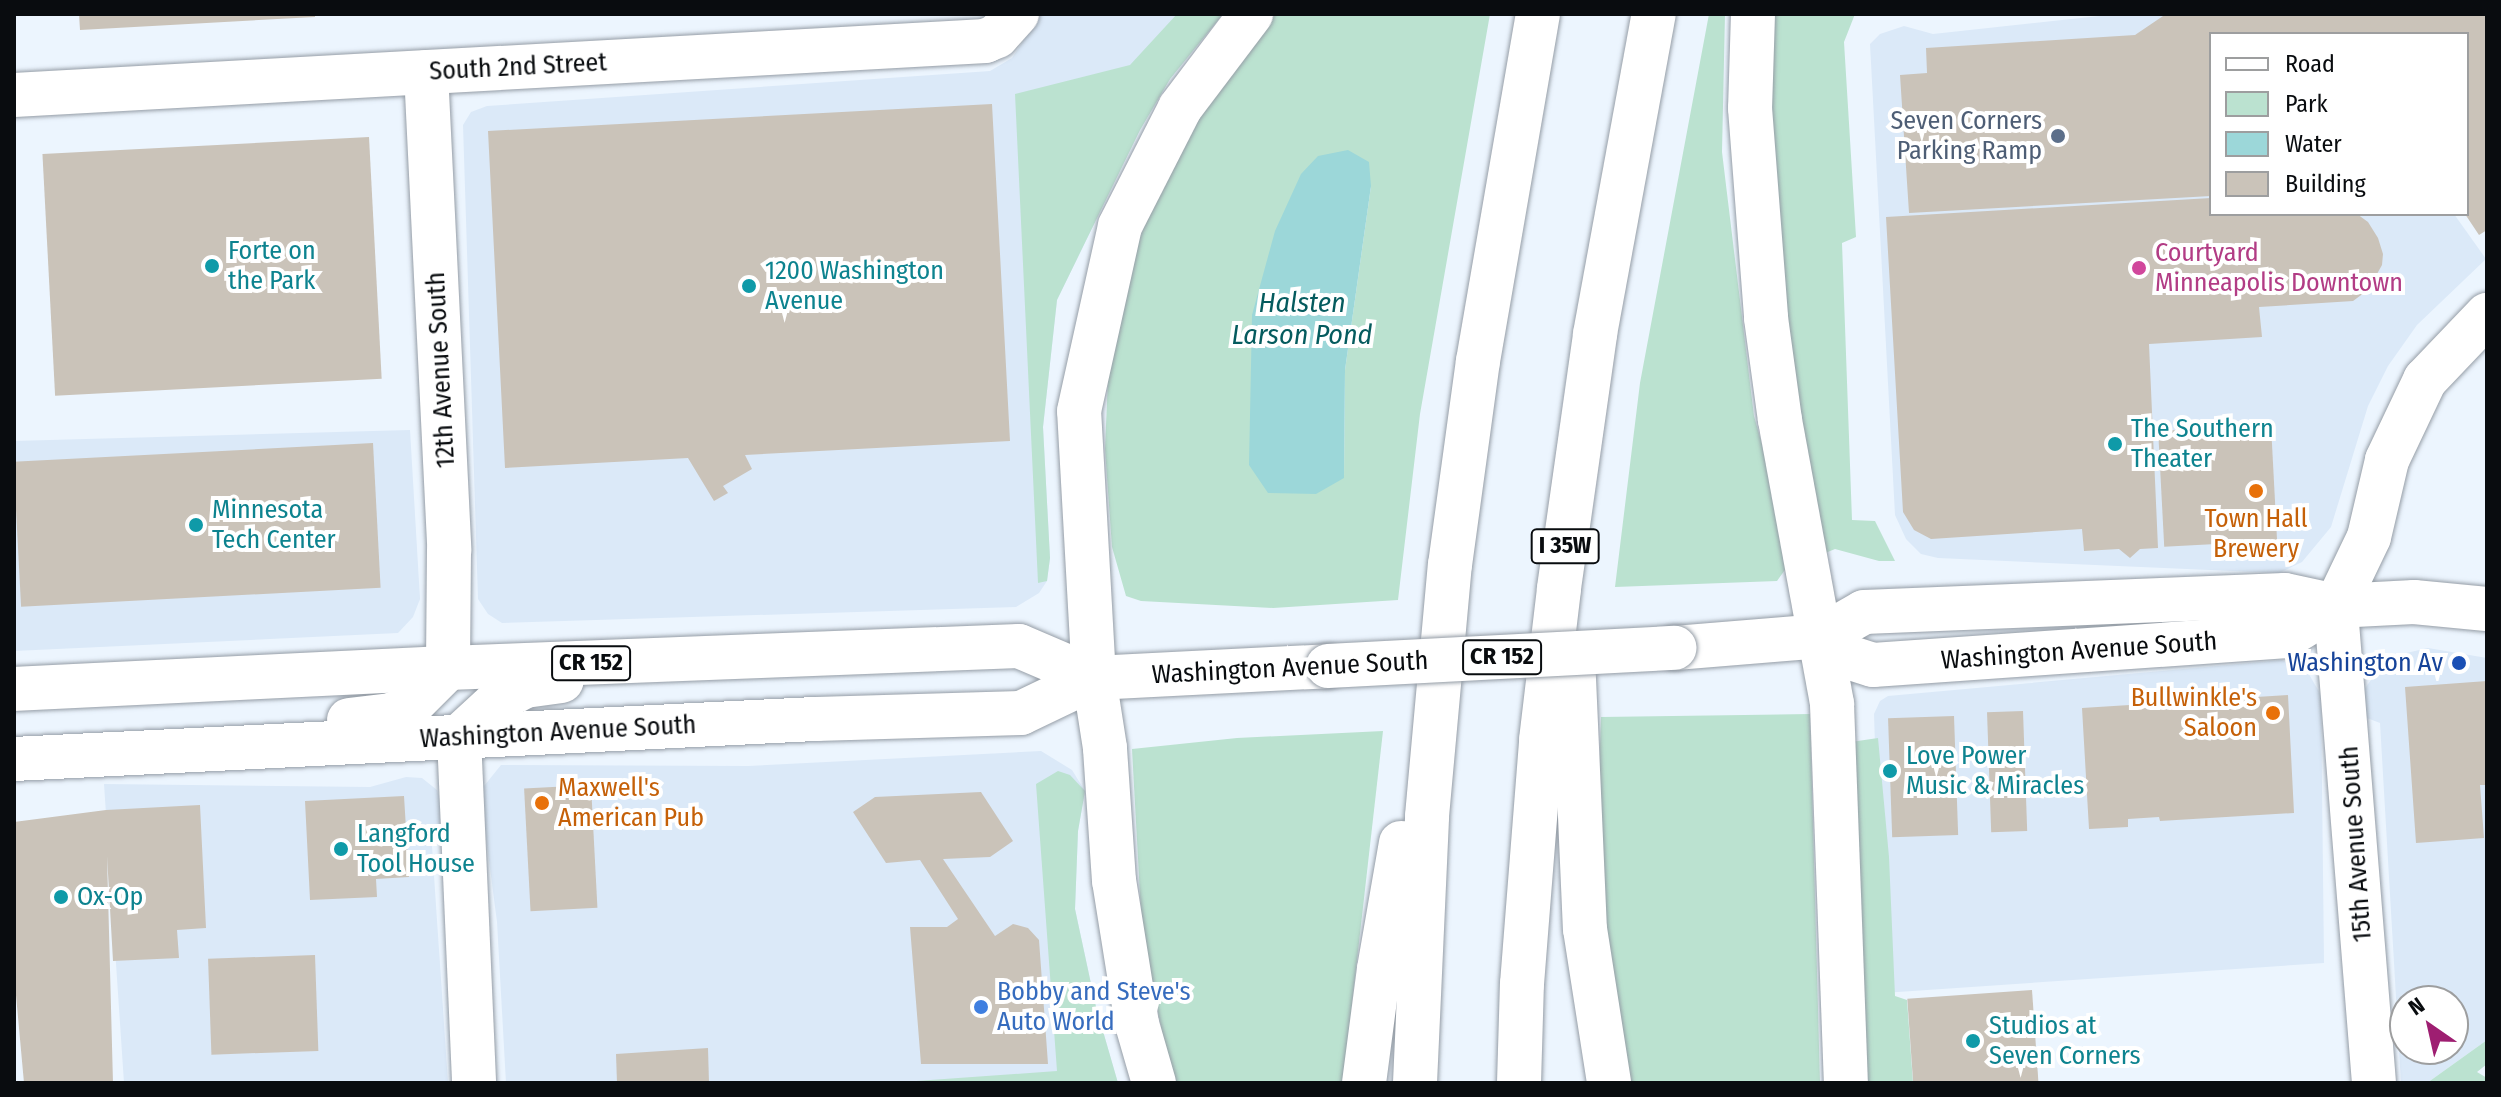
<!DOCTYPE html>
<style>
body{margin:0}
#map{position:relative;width:2501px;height:1097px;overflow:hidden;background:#ecf5fe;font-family:"Fira Sans Condensed",sans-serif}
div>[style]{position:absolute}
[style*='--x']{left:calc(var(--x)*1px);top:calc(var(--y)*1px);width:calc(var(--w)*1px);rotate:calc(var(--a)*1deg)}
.built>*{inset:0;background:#dbe9f8}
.green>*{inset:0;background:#bbe2d0}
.water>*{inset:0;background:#9cd7d9}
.building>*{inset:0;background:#cac3b9;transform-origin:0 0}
.roads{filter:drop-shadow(0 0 2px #959da6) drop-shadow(0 0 2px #959da6)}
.minor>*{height:44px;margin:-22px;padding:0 22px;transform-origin:22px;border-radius:22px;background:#fff}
.major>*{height:44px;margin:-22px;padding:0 22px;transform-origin:22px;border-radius:22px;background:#fff}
.highway>*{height:44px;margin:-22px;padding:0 22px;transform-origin:22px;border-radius:22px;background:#fff}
.bridges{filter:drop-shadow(0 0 2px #959da6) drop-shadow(0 0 2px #959da6)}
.major-bridge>*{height:44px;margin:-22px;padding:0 22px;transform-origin:22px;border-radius:22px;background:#fff}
.dots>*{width:22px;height:22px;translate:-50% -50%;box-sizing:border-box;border:4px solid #fff;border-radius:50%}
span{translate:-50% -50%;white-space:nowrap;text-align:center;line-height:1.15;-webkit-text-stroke:8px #fff;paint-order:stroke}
.shield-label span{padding:2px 6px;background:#fff;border:2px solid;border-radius:6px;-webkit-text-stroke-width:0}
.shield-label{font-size:24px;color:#090c0f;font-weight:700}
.street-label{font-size:26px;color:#090c0f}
.service-label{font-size:26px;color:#4e5e75}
.right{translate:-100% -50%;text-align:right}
.culture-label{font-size:26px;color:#0d838f}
.left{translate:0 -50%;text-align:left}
.hotel-label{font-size:26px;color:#b23c85}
.food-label{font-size:26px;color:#c56008}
.transit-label{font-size:26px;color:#164399}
.shop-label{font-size:26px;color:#366cbe}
.water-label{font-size:28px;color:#055b5e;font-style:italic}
.frame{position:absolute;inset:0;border:16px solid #090c0f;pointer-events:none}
.legend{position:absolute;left:2209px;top:32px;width:260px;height:184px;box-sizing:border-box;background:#fff;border:2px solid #9d9e9f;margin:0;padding:10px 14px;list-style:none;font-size:24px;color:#090c0f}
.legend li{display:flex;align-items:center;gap:16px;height:40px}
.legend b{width:40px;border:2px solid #9d9e9f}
.north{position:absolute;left:2389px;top:985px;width:80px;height:80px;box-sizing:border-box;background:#fff;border:2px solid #9d9e9f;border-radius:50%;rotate:326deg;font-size:22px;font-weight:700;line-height:32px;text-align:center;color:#090c0f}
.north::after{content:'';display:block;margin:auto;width:28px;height:36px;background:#9e1e71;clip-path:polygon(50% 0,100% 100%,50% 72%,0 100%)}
</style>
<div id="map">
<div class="built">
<div style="clip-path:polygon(1041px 14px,1223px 14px,1170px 79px,1140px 130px,1057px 300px,1043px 427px,1050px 558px,1047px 581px,1039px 593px,1016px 607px,502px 623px,488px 614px,478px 599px,463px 125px,471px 112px,487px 106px,990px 71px,1012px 58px)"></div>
<div style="clip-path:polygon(2118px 14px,2277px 14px,2211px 34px,2211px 214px,2454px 214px,2486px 259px,2417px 325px,2388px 366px,2368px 406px,2331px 527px,2302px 562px,2279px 573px,1938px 558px,1921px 554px,1906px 539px,1895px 515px,1870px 44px,1880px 34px,1904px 26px,1933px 34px)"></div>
<div style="clip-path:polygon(410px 430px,420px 599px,413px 617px,398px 633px,14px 651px,14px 441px)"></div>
<div style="clip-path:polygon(evenodd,2428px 648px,2487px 658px,2487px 1040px,2427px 1083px,2401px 1083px,2380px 723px,2367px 718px,2360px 710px,2363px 691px,2376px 673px,2402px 654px,2428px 648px,2405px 1001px,2453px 1001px,2453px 1049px,2405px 1049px,2405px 1001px)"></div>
<div style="clip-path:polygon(2282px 660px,2307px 671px,2321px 695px,2324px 963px,1883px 993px,1874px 714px,1880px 701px,1888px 696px)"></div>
<div style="clip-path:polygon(1041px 751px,1072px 770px,1085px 791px,1078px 831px,1075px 909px,1096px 1007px,1118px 1083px,506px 1083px,497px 922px,480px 791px,501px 765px,748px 766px)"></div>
<div style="clip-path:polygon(406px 777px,422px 778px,437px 790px,448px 820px,432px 846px,448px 1083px,124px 1083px,104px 784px,370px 787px)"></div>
</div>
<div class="green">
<div style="clip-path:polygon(1177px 14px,1223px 14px,1170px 79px,1140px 130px,1057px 300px,1043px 427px,1050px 558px,1047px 581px,1038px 583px,1015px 94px,1130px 65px)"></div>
<div style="clip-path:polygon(evenodd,1276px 14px,1490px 14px,1420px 414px,1398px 600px,1273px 608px,1141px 601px,1126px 596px,1112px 547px,1105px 449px,1108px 379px,1132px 260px,1153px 202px,1196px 117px,1276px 14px,1371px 186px,1345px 370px,1344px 478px,1249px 465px,1371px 186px)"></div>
<div style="clip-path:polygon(1709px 14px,1725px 14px,1722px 152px,1754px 416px,1792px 551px,1790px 563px,1777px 581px,1615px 587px,1640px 383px)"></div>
<div style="clip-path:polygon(1764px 14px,1855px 14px,1844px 42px,1856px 237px,1842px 243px,1852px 520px,1875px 521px,1895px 561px,1879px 561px,1835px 549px,1823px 554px,1785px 380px)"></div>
<div style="clip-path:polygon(1810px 714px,1820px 1083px,1625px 1083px,1596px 866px,1601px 717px)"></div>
<div style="clip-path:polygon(1383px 731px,1343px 1083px,1172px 1083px,1142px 931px,1132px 749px,1237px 738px)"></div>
<div style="clip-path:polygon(1878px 738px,1889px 857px,1895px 996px,1907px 1000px,1913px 1083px,1866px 1083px,1851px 742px)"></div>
<div style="clip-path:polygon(1058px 771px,1070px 775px,1085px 791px,1078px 831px,1075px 909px,1096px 1007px,1118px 1083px,888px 1083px,1057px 1071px,1036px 784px)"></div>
<div style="clip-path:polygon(2487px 1040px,2487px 1064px,2477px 1072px,2487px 1078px,2487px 1083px,2427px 1083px)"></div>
</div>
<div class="water">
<div style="clip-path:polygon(1348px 150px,1369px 162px,1371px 186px,1345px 370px,1344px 478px,1316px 494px,1268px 493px,1249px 465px,1252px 315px,1275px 231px,1301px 174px,1318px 156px)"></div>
</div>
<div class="building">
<div style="clip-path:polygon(79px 14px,315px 14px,315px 17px,80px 30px)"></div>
<div style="clip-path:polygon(2166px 14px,2487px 14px,2487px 230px,2479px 235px,2465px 214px,2467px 34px,2211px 34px,2211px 196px,1909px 213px,1900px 75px,1927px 73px,1926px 48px,2135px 35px)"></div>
<div style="clip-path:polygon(992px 104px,1010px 441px,745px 455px,752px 469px,723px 486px,728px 493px,714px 501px,688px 458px,505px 468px,488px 131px)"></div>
<div style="left:369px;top:137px;width:242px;height:327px;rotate:87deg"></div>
<div style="clip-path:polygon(2211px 198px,2211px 214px,2357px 214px,2368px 222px,2378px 238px,2383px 254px,2382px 265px,2368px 290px,2353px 301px,2259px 307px,2262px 337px,2149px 344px,2158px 548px,2140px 549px,2130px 558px,2119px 549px,2084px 551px,2082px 529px,1931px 539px,1914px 530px,1903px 512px,1886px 217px)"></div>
<div style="left:2271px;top:425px;width:116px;height:113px;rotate:87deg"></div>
<div style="left:373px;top:443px;width:145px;height:360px;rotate:87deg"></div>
<div style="clip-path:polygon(2487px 681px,2487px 785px,2480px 785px,2484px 838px,2416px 843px,2405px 687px)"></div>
<div style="clip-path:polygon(2288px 695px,2294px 813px,2160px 821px,2159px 817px,2128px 819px,2128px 827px,2089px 829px,2082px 708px)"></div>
<div style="left:2023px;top:711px;width:120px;height:36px;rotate:88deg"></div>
<div style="left:1954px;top:716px;width:119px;height:66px;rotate:88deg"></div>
<div style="left:591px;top:785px;width:123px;height:67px;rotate:87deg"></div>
<div style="clip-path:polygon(981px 792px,1013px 841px,990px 857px,943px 859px,995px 936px,1013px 924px,1028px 928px,1039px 940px,1048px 1064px,921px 1064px,910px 927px,947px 927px,958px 919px,920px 860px,886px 863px,853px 812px,875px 797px)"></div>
<div style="clip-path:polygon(404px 796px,409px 877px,376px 879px,377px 897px,310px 900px,305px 801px)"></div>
<div style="clip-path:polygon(200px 805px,206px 928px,177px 930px,179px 958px,113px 961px,107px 856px,113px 1083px,24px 1083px,14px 973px,14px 822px,106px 810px)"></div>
<div style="left:315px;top:955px;width:96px;height:107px;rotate:88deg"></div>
<div style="left:2032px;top:990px;width:93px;height:125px;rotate:86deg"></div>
<div style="clip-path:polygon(708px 1048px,709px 1083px,617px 1083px,616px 1054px)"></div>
</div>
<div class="roads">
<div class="minor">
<div style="--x:426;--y:72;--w:479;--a:87.2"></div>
<div style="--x:449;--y:550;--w:118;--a:90.5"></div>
<div style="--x:14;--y:95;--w:973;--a:-3.18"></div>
<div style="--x:985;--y:41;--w:13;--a:-23"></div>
<div style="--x:997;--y:36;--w:30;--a:-48"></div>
<div style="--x:459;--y:737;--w:346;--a:87.5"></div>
<div style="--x:2374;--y:1083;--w:479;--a:-94.6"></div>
<div style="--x:2336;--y:606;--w:76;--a:-64.4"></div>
<div style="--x:2369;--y:537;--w:79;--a:-76.8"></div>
<div style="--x:2387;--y:460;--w:89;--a:-64.6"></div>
<div style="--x:2425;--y:380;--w:90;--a:-46.4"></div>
</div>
<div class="major">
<div style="--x:1822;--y:636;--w:33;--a:39"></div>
<div style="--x:1848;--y:657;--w:26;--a:18"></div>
<div style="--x:1873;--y:665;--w:415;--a:-4"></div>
<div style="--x:2287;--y:636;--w:57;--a:-31.5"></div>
<div style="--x:1675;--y:648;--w:147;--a:-4.7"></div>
<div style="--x:1822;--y:636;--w:48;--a:-29.7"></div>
<div style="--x:1864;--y:612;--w:421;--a:-2.3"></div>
<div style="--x:2285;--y:595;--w:52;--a:12.2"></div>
<div style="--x:2336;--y:606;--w:78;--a:-2.9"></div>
<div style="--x:2414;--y:602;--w:73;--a:5.5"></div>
<div style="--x:14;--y:689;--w:435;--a:-2.8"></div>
<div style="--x:448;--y:668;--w:571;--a:-2.21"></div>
<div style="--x:1019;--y:646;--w:82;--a:23.1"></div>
<div style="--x:349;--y:720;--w:42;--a:-6.8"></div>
<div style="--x:391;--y:715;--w:20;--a:-24"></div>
<div style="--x:409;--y:707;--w:55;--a:-45"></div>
<div style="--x:459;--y:737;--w:54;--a:-42.8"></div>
<div style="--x:499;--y:700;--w:30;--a:-28"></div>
<div style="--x:525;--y:686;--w:37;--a:-8"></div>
<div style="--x:14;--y:759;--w:803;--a:-2.86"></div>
<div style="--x:816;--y:719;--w:205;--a:-1.7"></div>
<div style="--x:1021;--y:713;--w:81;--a:-25.6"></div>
<div style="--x:1094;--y:678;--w:234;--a:-2.9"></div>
</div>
<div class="highway">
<div style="--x:1753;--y:14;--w:94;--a:91.8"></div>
<div style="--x:1750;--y:108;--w:211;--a:85.6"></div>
<div style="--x:1766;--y:318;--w:103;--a:82.2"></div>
<div style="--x:1780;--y:420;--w:289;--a:79.6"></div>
<div style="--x:1832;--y:704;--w:379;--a:87.9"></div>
<div style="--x:1573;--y:656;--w:273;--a:87.5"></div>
<div style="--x:1585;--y:929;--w:156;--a:81.1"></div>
<div style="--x:1154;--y:1083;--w:61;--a:-106.1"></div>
<div style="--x:1137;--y:1024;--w:145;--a:-99.1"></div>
<div style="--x:1114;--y:881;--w:133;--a:-93.9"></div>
<div style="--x:1105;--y:748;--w:71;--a:-98.9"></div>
<div style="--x:1094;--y:678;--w:267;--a:-93.2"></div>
<div style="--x:1079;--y:411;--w:189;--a:-77.5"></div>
<div style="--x:1120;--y:226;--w:132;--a:-63"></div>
<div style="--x:1180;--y:108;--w:118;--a:-52.9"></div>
<div style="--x:1364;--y:1083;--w:115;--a:-82.5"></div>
<div style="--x:1379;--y:969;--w:128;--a:-80.1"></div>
<div style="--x:1415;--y:1083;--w:267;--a:-87.4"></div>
<div style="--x:1427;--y:816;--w:252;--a:-84.8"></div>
<div style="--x:1450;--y:565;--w:206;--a:-82.2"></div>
<div style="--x:1478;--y:361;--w:352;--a:-80.2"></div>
<div style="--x:1519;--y:1083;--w:99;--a:-88.3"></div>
<div style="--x:1522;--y:984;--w:245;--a:-85.5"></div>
<div style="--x:1541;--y:740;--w:153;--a:-83.2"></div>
<div style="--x:1559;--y:588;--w:257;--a:-81.9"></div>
<div style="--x:1595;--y:334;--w:325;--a:-79.6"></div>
</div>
</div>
<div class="bridges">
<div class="major-bridge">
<div style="--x:1328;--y:666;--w:347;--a:-3"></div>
</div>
</div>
<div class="dots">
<div style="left:2058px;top:136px;background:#5c6f8a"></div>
<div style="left:212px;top:266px;background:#0f9aa8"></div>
<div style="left:2139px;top:268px;background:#d1479c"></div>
<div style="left:749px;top:286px;background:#0f9aa8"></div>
<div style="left:2115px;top:444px;background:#0f9aa8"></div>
<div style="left:2256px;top:491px;background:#e8710a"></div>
<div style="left:196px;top:525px;background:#0f9aa8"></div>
<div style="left:2459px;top:663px;background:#1a4fb4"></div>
<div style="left:2273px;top:713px;background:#e8710a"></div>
<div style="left:1890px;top:771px;background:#0f9aa8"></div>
<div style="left:542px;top:803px;background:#e8710a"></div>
<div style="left:341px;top:849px;background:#0f9aa8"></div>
<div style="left:61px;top:897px;background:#0f9aa8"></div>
<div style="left:981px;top:1007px;background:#3f7fe0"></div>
<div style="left:1973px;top:1041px;background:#0f9aa8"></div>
</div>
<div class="shield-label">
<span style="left:1565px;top:546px">I 35W</span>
<span style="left:1502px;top:657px">CR 152</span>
<span style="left:591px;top:663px">CR 152</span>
</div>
<div class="street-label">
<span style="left:518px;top:67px;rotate:-3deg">South 2nd Street</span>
<span style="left:441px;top:370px;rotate:-93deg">12th Avenue South</span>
<span style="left:2079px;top:651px;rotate:-4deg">Washington Avenue South</span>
<span style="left:1290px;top:668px;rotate:-3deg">Washington Avenue South</span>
<span style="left:558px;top:732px;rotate:-3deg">Washington Avenue South</span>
<span style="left:2356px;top:844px;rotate:-94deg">15th Avenue South</span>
</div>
<div class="service-label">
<span class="right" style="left:2042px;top:136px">Seven Corners<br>Parking Ramp</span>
</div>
<div class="culture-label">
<span class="left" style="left:228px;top:266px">Forte on<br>the Park</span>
<span class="left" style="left:765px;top:286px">1200 Washington<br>Avenue</span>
<span class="left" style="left:2131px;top:444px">The Southern<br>Theater</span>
<span class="left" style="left:212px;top:525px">Minnesota<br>Tech Center</span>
<span class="left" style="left:1906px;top:771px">Love Power<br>Music &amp; Miracles</span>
<span class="left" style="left:357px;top:849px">Langford<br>Tool House</span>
<span class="left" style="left:77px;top:897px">Ox-Op</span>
<span class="left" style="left:1989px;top:1041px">Studios at<br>Seven Corners</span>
</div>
<div class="hotel-label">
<span class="left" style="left:2155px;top:268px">Courtyard<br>Minneapolis Downtown</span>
</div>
<div class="food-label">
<span style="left:2256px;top:534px">Town Hall<br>Brewery</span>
<span class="right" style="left:2257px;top:713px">Bullwinkle's<br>Saloon</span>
<span class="left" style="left:558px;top:803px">Maxwell's<br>American Pub</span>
</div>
<div class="transit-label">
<span class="right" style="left:2443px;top:663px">Washington Av</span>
</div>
<div class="shop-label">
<span class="left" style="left:997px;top:1007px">Bobby and Steve's<br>Auto World</span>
</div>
<div class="water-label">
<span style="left:1302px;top:319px">Halsten<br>Larson Pond</span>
</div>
<div class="frame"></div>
<ul class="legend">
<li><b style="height:10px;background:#fff"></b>Road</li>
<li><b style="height:22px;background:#bbe2d0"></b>Park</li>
<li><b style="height:22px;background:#9cd7d9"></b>Water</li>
<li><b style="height:22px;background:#cac3b9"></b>Building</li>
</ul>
<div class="north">N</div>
</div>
